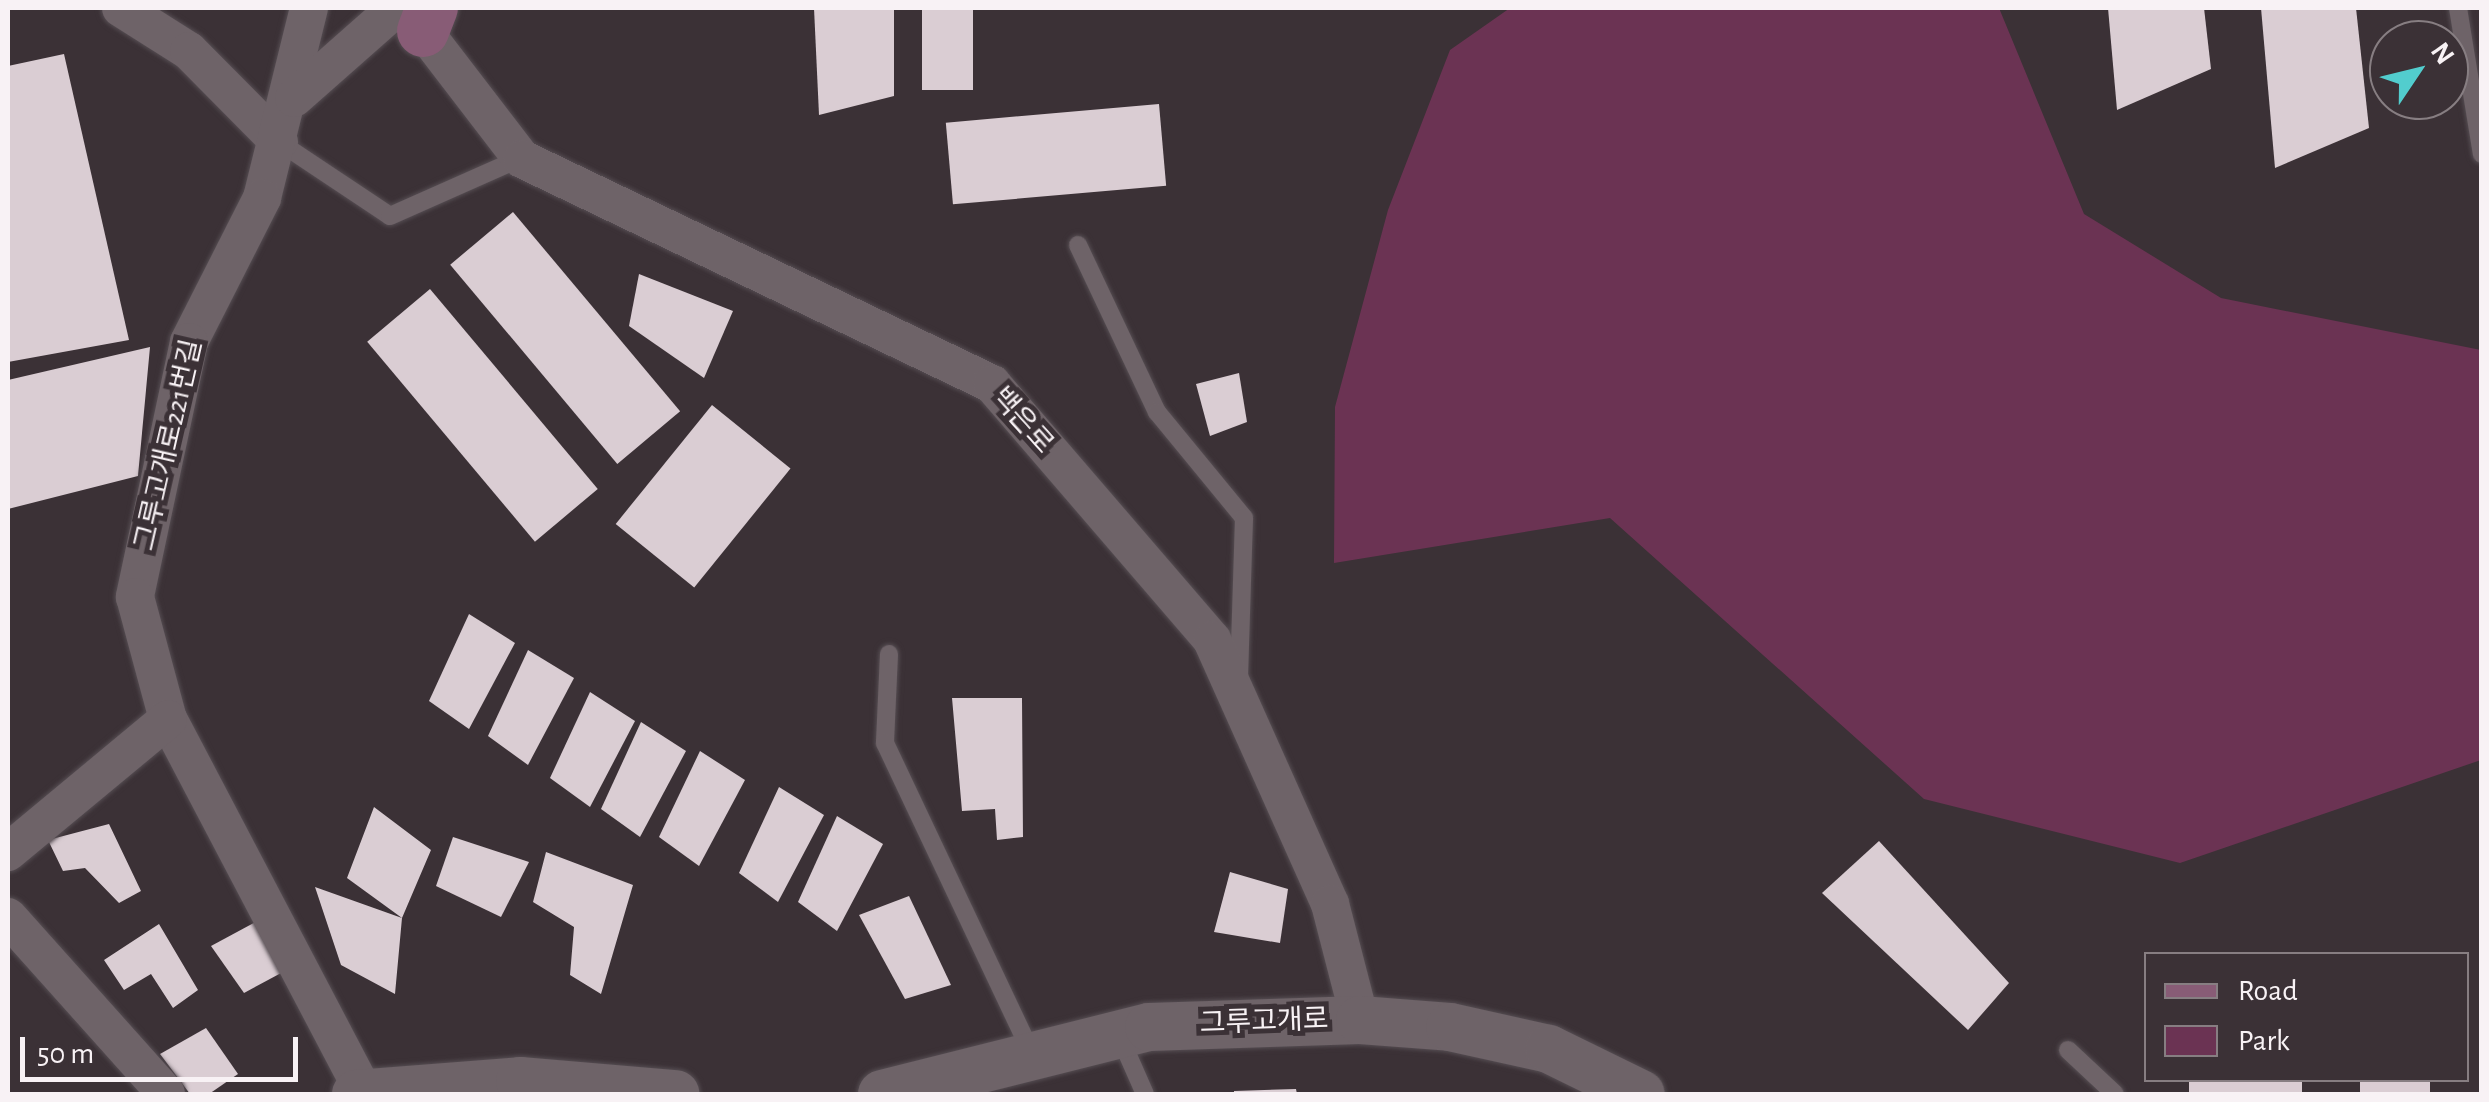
<!DOCTYPE html>
<meta charset="utf-8">
<style>
body{margin:0}
#map{position:relative;width:2489px;height:1102px;overflow:hidden;background:#3b3136;font-family:"Alegreya Sans","Noto Sans KR",sans-serif}
div>[style]{position:absolute}
[style*='--x']{left:calc(var(--x)*1px);top:calc(var(--y)*1px);width:calc(var(--w)*1px);rotate:calc(var(--a)*1deg)}
.green>*{inset:0;background:#6b3353}
.building>*{inset:0;background:#dacdd3;transform-origin:0 0}
.roads{filter:drop-shadow(0 0 2px #554d52) drop-shadow(0 0 2px #554d52)}
.service>*{height:18px;margin:-9px;padding:0 9px;transform-origin:9px;border-radius:9px;background:#6e6368}
.minor>*{height:38px;margin:-19px;padding:0 19px;transform-origin:19px;border-radius:19px;background:#6e6368}
.tertiary>*{height:48px;margin:-24px;padding:0 24px;transform-origin:24px;border-radius:24px;background:#6e6368}
.secondary>*{height:52px;margin:-26px;padding:0 26px;transform-origin:26px;border-radius:26px;background:#885c76}
span{translate:-50% -50%;white-space:nowrap;text-align:center;line-height:1.15;-webkit-text-stroke:10px #3b3136;paint-order:stroke}
.street-label{font-size:28px;color:#f8f2f5}
.frame{position:absolute;inset:0;border:10px solid #f8f2f5;pointer-events:none}
.legend{position:absolute;left:2144px;top:952px;width:325px;height:130px;box-sizing:border-box;background:#3b3136;border:2px solid #877e82;margin:0;padding:12px 18px;list-style:none;font-size:30px;color:#f8f2f5}
.legend li{display:flex;align-items:center;gap:20px;height:50px}
.legend b{width:50px;border:2px solid #877e82}
.north{position:absolute;left:2369px;top:20px;width:100px;height:100px;box-sizing:border-box;background:#3b3136;border:2px solid #877e82;border-radius:50%;rotate:55deg;font-size:28px;font-weight:700;line-height:40px;text-align:center;color:#f8f2f5}
.north::after{content:'';display:block;margin:auto;width:35px;height:45px;background:#52cdce;clip-path:polygon(50% 0,100% 100%,50% 72%,0 100%)}
.scale{position:absolute;left:20px;top:1037px;width:278px;height:45px;box-sizing:border-box;border:5px solid #f8f2f5;border-top:0;padding-left:12px;font-size:30px;line-height:35px;white-space:nowrap;color:#f8f2f5;-webkit-text-stroke:8px #3b3136;paint-order:stroke}
</style>
<div id="map">
<div class="green">
<div style="clip-path:polygon(1510px 8px,1999px 8px,2084px 214px,2221px 298px,2481px 350px,2481px 760px,2180px 863px,1924px 799px,1610px 518px,1334px 563px,1335px 407px,1388px 210px,1450px 50px)"></div>
</div>
<div class="building">
<div style="clip-path:polygon(814px 8px,894px 8px,894px 96px,819px 115px)"></div>
<div style="left:922px;top:8px;width:51px;height:82px"></div>
<div style="clip-path:polygon(2108px 8px,2204px 8px,2211px 69px,2117px 110px)"></div>
<div style="clip-path:polygon(2261px 8px,2356px 8px,2369px 128px,2275px 168px)"></div>
<div style="clip-path:polygon(64px 54px,129px 340px,8px 362px,8px 66px)"></div>
<div style="left:1159px;top:104px;width:82px;height:214px;rotate:85deg"></div>
<div style="left:513px;top:212px;width:260px;height:82px;rotate:50deg"></div>
<div style="clip-path:polygon(639px 274px,733px 311px,704px 378px,629px 326px)"></div>
<div style="left:430px;top:289px;width:261px;height:82px;rotate:50deg"></div>
<div style="clip-path:polygon(150px 347px,138px 476px,8px 509px,8px 380px)"></div>
<div style="clip-path:polygon(1239px 373px,1247px 422px,1210px 436px,1196px 384px)"></div>
<div style="left:712px;top:405px;width:101px;height:153px;rotate:39deg"></div>
<div style="clip-path:polygon(469px 614px,515px 643px,469px 729px,429px 701px)"></div>
<div style="clip-path:polygon(528px 650px,574px 678px,528px 765px,488px 736px)"></div>
<div style="clip-path:polygon(590px 692px,635px 721px,590px 807px,550px 778px)"></div>
<div style="clip-path:polygon(952px 698px,1022px 698px,1023px 837px,997px 840px,995px 809px,962px 811px)"></div>
<div style="clip-path:polygon(641px 722px,686px 751px,640px 837px,601px 809px)"></div>
<div style="clip-path:polygon(700px 751px,745px 780px,699px 866px,659px 837px)"></div>
<div style="clip-path:polygon(779px 787px,824px 815px,778px 902px,739px 873px)"></div>
<div style="clip-path:polygon(374px 807px,431px 850px,402px 918px,395px 994px,341px 965px,315px 887px,402px 918px,347px 878px)"></div>
<div style="clip-path:polygon(837px 816px,883px 844px,837px 931px,798px 902px)"></div>
<div style="clip-path:polygon(109px 824px,141px 891px,119px 903px,85px 868px,63px 871px,48px 840px)"></div>
<div style="clip-path:polygon(453px 837px,529px 862px,501px 917px,436px 886px)"></div>
<div style="clip-path:polygon(1879px 841px,2009px 983px,1968px 1030px,1822px 893px)"></div>
<div style="clip-path:polygon(546px 852px,633px 885px,601px 994px,570px 975px,574px 927px,533px 902px)"></div>
<div style="clip-path:polygon(1230px 872px,1288px 889px,1280px 943px,1214px 932px)"></div>
<div style="clip-path:polygon(909px 896px,951px 985px,905px 999px,859px 915px)"></div>
<div style="clip-path:polygon(263px 918px,283px 972px,244px 993px,211px 946px)"></div>
<div style="clip-path:polygon(159px 924px,198px 990px,173px 1008px,151px 974px,124px 990px,104px 960px)"></div>
<div style="clip-path:polygon(206px 1028px,238px 1074px,209px 1094px,190px 1094px,160px 1054px)"></div>
<div style="left:2189px;top:1080px;width:113px;height:16px"></div>
<div style="left:2360px;top:1080px;width:70px;height:14px"></div>
<div style="clip-path:polygon(1296px 1089px,1297px 1094px,1234px 1094px,1234px 1091px)"></div>
</div>
<div class="roads">
<div class="service">
<div style="--x:2458;--y:8;--w:148;--a:80.7"></div>
<div style="--x:279;--y:142;--w:133;--a:33.7"></div>
<div style="--x:390;--y:216;--w:143;--a:-23.9"></div>
<div style="--x:1078;--y:245;--w:185;--a:64.7"></div>
<div style="--x:1157;--y:412;--w:137;--a:50.6"></div>
<div style="--x:1244;--y:518;--w:161;--a:91.8"></div>
<div style="--x:889;--y:654;--w:89;--a:92.6"></div>
<div style="--x:885;--y:743;--w:342;--a:64.7"></div>
<div style="--x:1119;--y:1035;--w:64;--a:66.2"></div>
<div style="--x:2068;--y:1050;--w:64;--a:43.1"></div>
</div>
<div class="minor">
<div style="--x:121;--y:8;--w:80;--a:32.3"></div>
<div style="--x:189;--y:51;--w:128;--a:45.3"></div>
<div style="--x:309;--y:8;--w:196;--a:103.9"></div>
<div style="--x:262;--y:198;--w:161;--a:116.9"></div>
<div style="--x:189;--y:342;--w:261;--a:102"></div>
<div style="--x:135;--y:597;--w:126;--a:74.9"></div>
<div style="--x:168;--y:719;--w:419;--a:62.3"></div>
<div style="--x:409;--y:12;--w:185;--a:52.5"></div>
<div style="--x:522;--y:159;--w:521;--a:25.58"></div>
<div style="--x:992;--y:384;--w:338;--a:49.3"></div>
<div style="--x:1212;--y:640;--w:289;--a:65.9"></div>
<div style="--x:1330;--y:904;--w:120;--a:75.5"></div>
<div style="--x:294;--y:98;--w:136;--a:-41.4"></div>
<div style="--x:8;--y:852;--w:208;--a:-39.7"></div>
<div style="--x:8;--y:917;--w:237;--a:48.2"></div>
</div>
<div class="tertiary">
<div style="--x:356;--y:1094;--w:165;--a:-4.5"></div>
<div style="--x:520;--y:1081;--w:156;--a:4.8"></div>
<div style="--x:882;--y:1094;--w:275;--a:-14.1"></div>
<div style="--x:1149;--y:1027;--w:211;--a:-1.9"></div>
<div style="--x:1360;--y:1020;--w:90;--a:4.4"></div>
<div style="--x:1450;--y:1027;--w:101;--a:12.5"></div>
<div style="--x:1549;--y:1049;--w:102;--a:26.1"></div>
</div>
<div class="secondary">
<div style="--x:423;--y:31;--w:25;--a:-69"></div>
</div>
</div>
<div class="street-label">
<span style="left:1022px;top:421px;rotate:48deg">백은로</span>
<span style="left:169px;top:445px;rotate:-77deg">그루고개로221번길</span>
<span style="left:1264px;top:1022px;rotate:-2deg">그루고개로</span>
</div>
<div class="frame"></div>
<ul class="legend">
<li><b style="height:12px;background:#885c76"></b>Road</li>
<li><b style="height:28px;background:#6b3353"></b>Park</li>
</ul>
<div class="north">N</div>
<div class="scale">50 m</div>
</div>
